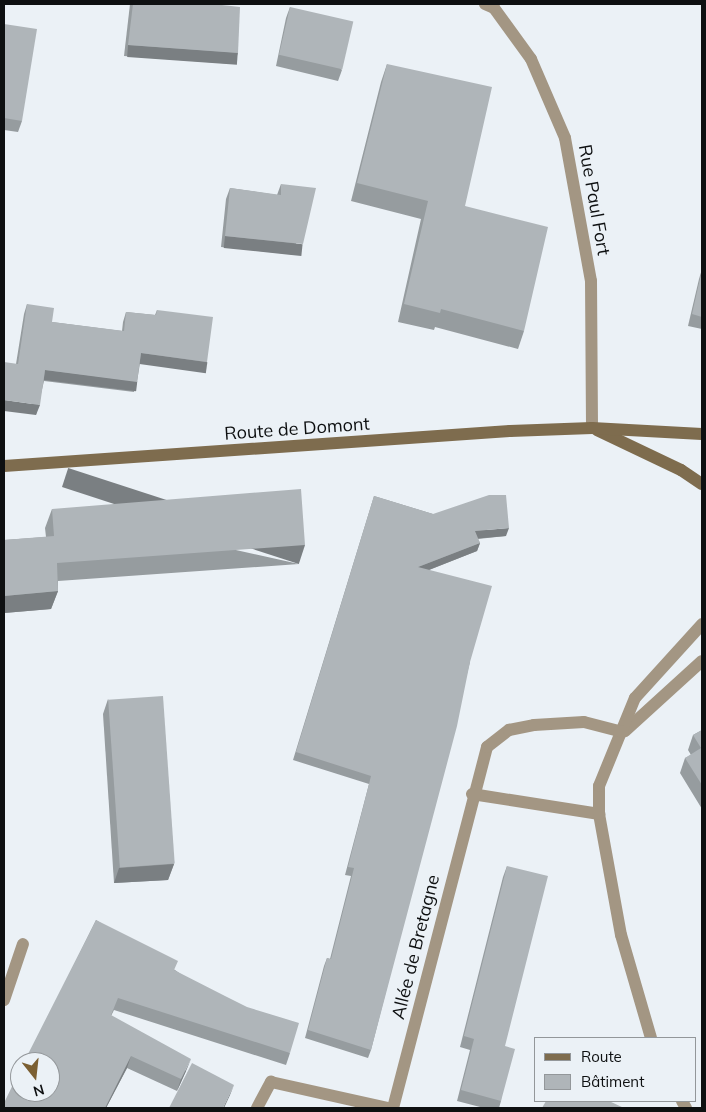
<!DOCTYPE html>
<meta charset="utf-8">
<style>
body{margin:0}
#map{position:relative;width:706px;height:1112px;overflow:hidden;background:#ebf1f6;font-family:Mulish,sans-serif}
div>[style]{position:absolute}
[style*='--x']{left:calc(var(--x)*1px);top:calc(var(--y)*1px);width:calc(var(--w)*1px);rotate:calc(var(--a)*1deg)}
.minor>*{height:12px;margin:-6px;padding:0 6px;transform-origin:6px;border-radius:6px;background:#a39683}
.secondary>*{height:12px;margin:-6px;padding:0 6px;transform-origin:6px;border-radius:6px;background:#7e6c4e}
.wall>*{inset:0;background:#969c9f}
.shaded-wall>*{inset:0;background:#7a7f82;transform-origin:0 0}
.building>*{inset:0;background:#afb5b9;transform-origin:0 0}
span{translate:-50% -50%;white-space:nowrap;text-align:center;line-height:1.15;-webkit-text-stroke:5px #ebf1f6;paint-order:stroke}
.street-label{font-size:18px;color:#0e1011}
.frame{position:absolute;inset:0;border:5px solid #0e1011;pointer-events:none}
.legend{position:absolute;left:534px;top:1037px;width:162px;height:65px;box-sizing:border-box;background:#ebf1f6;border:1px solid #93979a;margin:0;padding:6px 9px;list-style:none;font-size:15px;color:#0e1011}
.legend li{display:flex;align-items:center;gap:10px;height:25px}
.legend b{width:25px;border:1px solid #93979a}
.north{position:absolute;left:10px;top:1052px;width:50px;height:50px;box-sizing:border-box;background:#ebf1f6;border:1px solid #93979a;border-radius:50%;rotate:164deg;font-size:14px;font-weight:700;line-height:20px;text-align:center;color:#0e1011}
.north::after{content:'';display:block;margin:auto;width:18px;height:22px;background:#7b5f32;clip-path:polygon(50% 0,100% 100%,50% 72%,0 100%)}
</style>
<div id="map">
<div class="minor">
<div style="--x:485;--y:4;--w:10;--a:24"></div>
<div style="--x:494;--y:8;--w:63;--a:54"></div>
<div style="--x:531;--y:59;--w:86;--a:66.7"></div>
<div style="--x:565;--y:138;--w:145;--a:79.7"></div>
<div style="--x:591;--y:281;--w:147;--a:89.6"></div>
<div style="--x:625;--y:731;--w:104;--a:-42.3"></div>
<div style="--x:472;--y:794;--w:129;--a:8.9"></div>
<div style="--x:4;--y:1000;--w:59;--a:-71.3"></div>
<div style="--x:651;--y:1038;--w:107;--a:-106.2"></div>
<div style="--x:621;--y:935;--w:123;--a:-100.3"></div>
<div style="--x:599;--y:814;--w:28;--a:-90"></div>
<div style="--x:599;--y:786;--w:95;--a:-67.8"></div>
<div style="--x:635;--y:698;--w:100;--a:-47.8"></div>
<div style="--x:682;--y:1101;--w:8;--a:60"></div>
<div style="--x:257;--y:1108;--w:30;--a:-62"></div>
<div style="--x:271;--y:1082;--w:119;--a:12.6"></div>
<div style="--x:393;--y:1108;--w:373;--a:-75.4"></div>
<div style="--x:487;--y:747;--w:28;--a:-38"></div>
<div style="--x:509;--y:730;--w:25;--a:-11"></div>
<div style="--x:534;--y:725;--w:50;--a:-3.4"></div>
<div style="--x:584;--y:722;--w:40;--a:14.4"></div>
</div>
<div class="secondary">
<div style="--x:597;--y:430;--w:93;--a:25.5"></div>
<div style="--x:681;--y:470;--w:25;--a:34"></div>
<div style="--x:4;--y:466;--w:507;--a:-3.96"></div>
<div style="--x:510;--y:431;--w:82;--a:-2.1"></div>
<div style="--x:592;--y:428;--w:110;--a:3.1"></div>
</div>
<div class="wall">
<div style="clip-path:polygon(130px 4px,213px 4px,238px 53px,234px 64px,124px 56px)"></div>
<div style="clip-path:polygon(290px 7px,342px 70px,338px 81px,276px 66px,286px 18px)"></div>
<div style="clip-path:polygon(4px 24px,22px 121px,18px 132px,4px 130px)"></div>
<div style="clip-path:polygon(387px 64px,465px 206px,524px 331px,518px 349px,435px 327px,434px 330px,398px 322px,421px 219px,351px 201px,381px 82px)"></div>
<div style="clip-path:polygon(281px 184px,299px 255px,221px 247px,226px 199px,230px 188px,277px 195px)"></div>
<div style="clip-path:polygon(702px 269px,702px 329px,688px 326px,699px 279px)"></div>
<div style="clip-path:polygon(27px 304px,52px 322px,122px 331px,123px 322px,126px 312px,155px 315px,157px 310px,207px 362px,204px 372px,140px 363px,137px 382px,134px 392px,44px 381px,36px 415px,16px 364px,24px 314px)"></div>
<div style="clip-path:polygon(374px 496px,433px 514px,506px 536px,478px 539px,480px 543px,477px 551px,429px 570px,470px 662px,371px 1050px,368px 1058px,305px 1038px,324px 966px,327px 958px,330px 959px,351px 876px,345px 875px,369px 784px,293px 760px)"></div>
<div style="clip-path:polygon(52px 509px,299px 564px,58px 581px,58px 591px,51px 609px,4px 613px,4px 540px,46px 537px,45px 528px)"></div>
<div style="clip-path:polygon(108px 699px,174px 864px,168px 880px,114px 883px,103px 714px)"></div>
<div style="clip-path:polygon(702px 730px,702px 809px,680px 773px,685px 758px,691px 755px,688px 750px,693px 735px)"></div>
<div style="clip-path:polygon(507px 866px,505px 1046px,501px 1101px,499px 1108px,484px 1108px,457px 1101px,470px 1050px,460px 1047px,503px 877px)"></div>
<div style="clip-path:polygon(96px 920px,175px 970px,290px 1053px,286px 1065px,114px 1010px,111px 1016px,186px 1071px,177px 1091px,127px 1068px,106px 1108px,4px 1108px)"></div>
</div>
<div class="shaded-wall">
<div style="left:128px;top:45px;width:110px;height:12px;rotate:4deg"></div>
<div style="left:225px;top:236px;width:78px;height:12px;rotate:6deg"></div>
<div style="left:141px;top:353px;width:67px;height:11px;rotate:8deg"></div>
<div style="left:45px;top:370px;width:93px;height:10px;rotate:7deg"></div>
<div style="clip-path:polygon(4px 400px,40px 405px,36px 415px,4px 411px)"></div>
<div style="clip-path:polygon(509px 528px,506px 536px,472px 539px,475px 531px)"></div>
<div style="clip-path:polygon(480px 543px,477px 551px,416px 575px,418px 567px)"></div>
<div style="left:305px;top:545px;width:20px;height:249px;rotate:108deg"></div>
<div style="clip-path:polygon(58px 591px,51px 609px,4px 613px,4px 596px)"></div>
<div style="clip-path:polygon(174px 864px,168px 880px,114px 883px,119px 868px)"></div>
<div style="clip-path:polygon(131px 1056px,127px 1068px,106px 1108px,105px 1108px)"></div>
<div style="clip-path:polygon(191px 1059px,186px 1071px,177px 1091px,181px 1079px)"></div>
<div style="clip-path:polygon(234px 1085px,230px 1095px,224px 1108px,223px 1108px)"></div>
</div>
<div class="building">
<div style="clip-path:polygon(133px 4px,213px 4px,240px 7px,238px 53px,128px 45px)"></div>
<div style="left:290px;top:7px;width:65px;height:49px;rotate:13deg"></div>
<div style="clip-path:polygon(4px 24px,37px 29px,22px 121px,4px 118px)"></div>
<div style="clip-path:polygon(387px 64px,492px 87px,465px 206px,548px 227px,524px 331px,441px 309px,440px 313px,404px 304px,428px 201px,357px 183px)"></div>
<div style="clip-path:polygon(281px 184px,316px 188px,303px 244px,225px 236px,230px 188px,281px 195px)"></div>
<div style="clip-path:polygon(702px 270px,702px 317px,692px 314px)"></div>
<div style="clip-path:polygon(27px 304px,54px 308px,52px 322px,124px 331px,126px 312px,156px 315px,157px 310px,213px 317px,207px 362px,141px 353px,137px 382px,45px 370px,40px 405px,4px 400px,4px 362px,18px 364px)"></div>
<div style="clip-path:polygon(301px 489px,305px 545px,57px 563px,58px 591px,4px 596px,4px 540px,54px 536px,52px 509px)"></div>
<div style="clip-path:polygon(489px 495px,506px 495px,509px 528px,475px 531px,480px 543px,418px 567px,492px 586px,470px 662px,457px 726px,371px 1050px,308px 1030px,327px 958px,331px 959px,354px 868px,348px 867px,371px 776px,296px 752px,374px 496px,433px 514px)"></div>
<div style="left:163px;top:696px;width:168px;height:55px;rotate:86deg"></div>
<div style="clip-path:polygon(702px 730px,702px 785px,685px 758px,701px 748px,693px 735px)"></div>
<div style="clip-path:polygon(507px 866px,548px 876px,505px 1046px,515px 1049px,501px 1101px,461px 1090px,474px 1039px,464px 1036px)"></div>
<div style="clip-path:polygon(96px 920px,178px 961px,174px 970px,225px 996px,247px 1007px,299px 1023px,290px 1053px,118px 998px,111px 1015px,191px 1059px,181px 1079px,131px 1056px,105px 1108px,4px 1108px,4px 1103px,20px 1070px,20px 1092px,50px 1092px,50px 1062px,24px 1062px)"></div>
<div style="clip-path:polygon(192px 1063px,234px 1085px,223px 1108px,169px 1108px)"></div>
<div style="clip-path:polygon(546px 1101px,609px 1101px,624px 1108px,542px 1108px)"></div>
</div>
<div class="street-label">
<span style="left:594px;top:200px;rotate:80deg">Rue Paul Fort</span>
<span style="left:297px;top:429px;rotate:-4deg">Route de Domont</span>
<span style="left:416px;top:947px;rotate:-76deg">Allée de Bretagne</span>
</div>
<div class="frame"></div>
<ul class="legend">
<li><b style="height:6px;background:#7e6c4e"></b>Route</li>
<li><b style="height:14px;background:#afb5b9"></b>Bâtiment</li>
</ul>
<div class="north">N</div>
</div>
